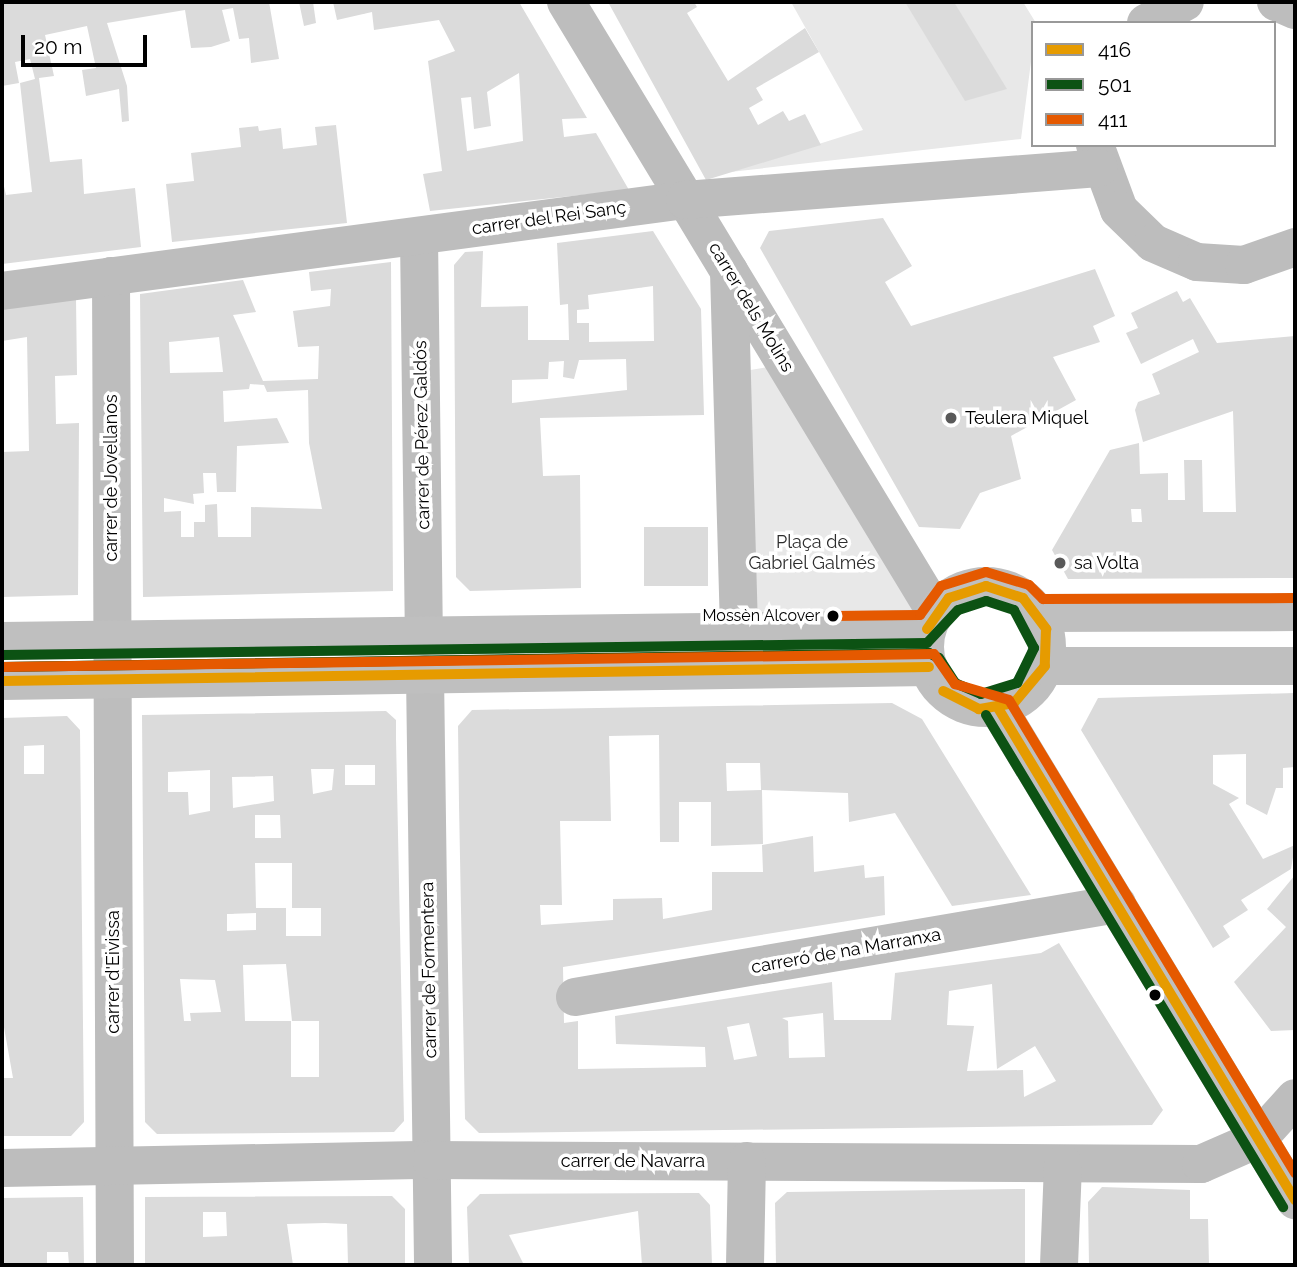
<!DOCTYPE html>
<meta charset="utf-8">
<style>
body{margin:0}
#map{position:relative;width:1297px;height:1267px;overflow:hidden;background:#fff;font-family:Raleway,sans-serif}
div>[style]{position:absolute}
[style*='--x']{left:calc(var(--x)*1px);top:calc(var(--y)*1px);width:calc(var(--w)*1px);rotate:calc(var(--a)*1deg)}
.green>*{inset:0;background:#e8e8e8}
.building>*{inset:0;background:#dbdbdb;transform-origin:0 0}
.street>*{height:38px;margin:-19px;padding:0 19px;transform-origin:19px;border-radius:19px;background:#bdbdbd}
.secondary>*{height:38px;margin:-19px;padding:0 19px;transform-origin:19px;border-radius:19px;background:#bfbfbf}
.secondary>.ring{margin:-19px;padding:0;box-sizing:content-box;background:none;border:38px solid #bfbfbf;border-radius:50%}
.bus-1>*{height:10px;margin:-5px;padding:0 5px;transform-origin:5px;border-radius:5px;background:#e69b00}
.bus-2>*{height:10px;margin:-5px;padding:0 5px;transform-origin:5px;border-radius:5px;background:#0c5213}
.bus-3>*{height:10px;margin:-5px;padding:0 5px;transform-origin:5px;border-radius:5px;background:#e55900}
.dots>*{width:19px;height:19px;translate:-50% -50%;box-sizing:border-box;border:4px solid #fff;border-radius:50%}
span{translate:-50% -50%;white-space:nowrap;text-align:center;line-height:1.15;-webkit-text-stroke:7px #fff;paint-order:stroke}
.bus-label{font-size:16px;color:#000}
.right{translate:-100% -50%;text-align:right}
.street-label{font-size:18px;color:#000}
.poi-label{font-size:18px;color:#000}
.left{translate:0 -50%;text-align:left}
.park-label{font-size:18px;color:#2c2c2c}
.frame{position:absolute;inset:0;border:4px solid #000;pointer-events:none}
.legend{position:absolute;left:1031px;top:21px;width:245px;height:126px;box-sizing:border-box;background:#fff;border:2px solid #999;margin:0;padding:9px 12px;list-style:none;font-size:21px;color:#000}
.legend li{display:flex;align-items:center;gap:14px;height:35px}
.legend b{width:35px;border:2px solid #999}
.scale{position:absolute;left:21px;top:35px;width:126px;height:32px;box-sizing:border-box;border:4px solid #000;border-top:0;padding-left:9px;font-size:21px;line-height:24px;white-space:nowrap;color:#000;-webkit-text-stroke:5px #fff;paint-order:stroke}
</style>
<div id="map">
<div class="green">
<div style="clip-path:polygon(791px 2px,1023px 2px,1036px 23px,1021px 139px,730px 172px,863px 130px)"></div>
<div style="clip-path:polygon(786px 364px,936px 613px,739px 631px,732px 373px)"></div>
</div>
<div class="building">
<div style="clip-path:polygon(2px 2px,269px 2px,279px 59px,251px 63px,249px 38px,239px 39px,233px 8px,222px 10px,230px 41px,211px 47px,191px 48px,185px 10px,107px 23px,127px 86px,129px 121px,122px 122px,119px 89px,86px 96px,82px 70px,96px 68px,87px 26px,45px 35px,54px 76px,39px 78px,50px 162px,82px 159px,84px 194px,135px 188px,141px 247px,2px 264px,2px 178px,6px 195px,32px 192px,20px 83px,35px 79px,30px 59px,15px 62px,19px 83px,2px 86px)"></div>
<div style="clip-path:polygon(299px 2px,313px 2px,316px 23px,304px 26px)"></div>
<div style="clip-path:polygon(evenodd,333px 2px,519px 2px,587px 118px,562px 119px,564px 137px,596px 133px,629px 190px,430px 211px,423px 174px,442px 171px,428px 61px,455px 51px,439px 20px,374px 30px,372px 12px,337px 20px,333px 2px,519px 73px,523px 141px,467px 151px,461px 98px,471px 97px,474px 129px,491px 126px,487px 92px,519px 73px)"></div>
<div style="clip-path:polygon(608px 2px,694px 2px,697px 7px,687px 13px,728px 81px,805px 28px,819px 52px,756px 88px,763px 100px,749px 108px,758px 125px,783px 111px,789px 121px,805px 114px,821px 145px,706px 180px)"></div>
<div style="clip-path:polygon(905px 2px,954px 2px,1007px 89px,965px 101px)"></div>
<div style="clip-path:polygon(336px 125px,347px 223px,172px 242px,166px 184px,194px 181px,191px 153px,241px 147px,239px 128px,258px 126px,259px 131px,281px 128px,283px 149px,317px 145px,315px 127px)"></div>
<div style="clip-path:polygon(883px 218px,912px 266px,885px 282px,911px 326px,1095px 269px,1115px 316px,1093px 326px,1100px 342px,1053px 357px,1076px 400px,1011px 436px,1021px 479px,980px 493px,960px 529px,919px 527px,760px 248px,769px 231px)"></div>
<div style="clip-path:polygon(evenodd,653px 231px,701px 309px,704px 415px,540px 418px,543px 476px,580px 475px,581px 588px,470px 591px,456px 577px,454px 265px,465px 252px,483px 251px,481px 307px,528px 306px,528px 340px,569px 340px,568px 304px,560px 305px,557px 243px,653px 231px,653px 286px,654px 341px,589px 342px,589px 323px,577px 323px,577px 310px,589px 309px,588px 295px,653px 286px,653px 231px,626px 359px,627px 390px,512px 403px,512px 380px,548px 379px,549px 362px,564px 361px,563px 377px,574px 379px,579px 360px,626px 359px)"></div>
<div style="clip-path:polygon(evenodd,391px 262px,393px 591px,143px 597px,140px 294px,243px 280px,256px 312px,233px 315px,263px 381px,318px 379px,319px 346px,298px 347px,293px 311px,330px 306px,331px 289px,311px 291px,309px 272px,391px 262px,219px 337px,223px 372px,170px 373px,169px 342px,219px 337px,391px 262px,250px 384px,264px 385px,267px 392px,308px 390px,309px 443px,322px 509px,251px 507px,251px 537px,218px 537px,217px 504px,205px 505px,205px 522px,194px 522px,194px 537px,181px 537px,181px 511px,164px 512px,164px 498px,194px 504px,193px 494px,204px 493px,203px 473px,216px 473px,217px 492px,236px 492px,237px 446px,289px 443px,277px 418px,224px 422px,223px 391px,249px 389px,250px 384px)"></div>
<div style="clip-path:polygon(evenodd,1177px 291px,1183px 302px,1190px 298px,1217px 343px,1295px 336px,1295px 578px,1068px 579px,1052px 550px,1110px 450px,1139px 443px,1140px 474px,1168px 473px,1168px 500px,1185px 500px,1184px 460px,1202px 460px,1203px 512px,1236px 512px,1233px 411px,1143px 442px,1135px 410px,1138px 402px,1160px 394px,1152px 374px,1199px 352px,1193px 339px,1141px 364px,1126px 333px,1138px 328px,1131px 313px,1177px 291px,1131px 509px,1141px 509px,1142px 522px,1132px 522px,1131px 509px)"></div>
<div style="clip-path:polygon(76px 298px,77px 375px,55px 376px,56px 424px,79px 423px,78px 595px,2px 597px,2px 452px,29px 451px,27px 337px,2px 341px,2px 306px)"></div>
<div style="left:644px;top:527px;width:64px;height:59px"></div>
<div style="clip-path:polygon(1295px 693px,1295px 767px,1283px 768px,1283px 788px,1276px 788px,1267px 815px,1246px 804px,1246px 754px,1213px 755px,1213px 784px,1239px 798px,1229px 804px,1263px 859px,1295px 845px,1291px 869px,1241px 900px,1248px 910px,1223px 926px,1230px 937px,1213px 948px,1081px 730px,1098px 698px)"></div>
<div style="clip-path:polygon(evenodd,892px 703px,922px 719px,1031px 895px,952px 906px,895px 813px,849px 822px,848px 793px,762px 790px,763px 844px,711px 846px,711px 802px,679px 802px,679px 842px,660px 842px,659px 735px,609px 736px,611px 821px,560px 821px,562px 905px,540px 905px,541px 925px,613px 920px,613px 899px,662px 898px,663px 919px,712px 910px,712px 872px,763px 872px,762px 845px,813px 836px,814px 872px,864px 865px,865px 878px,884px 876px,885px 915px,563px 967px,564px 1023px,578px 1021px,578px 1069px,706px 1067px,705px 1047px,616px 1044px,615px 1016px,832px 982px,834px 1020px,891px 1020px,895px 973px,1041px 953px,1059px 943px,1163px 1110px,1152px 1125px,479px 1133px,465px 1119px,459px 805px,458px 726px,472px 710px,892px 703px,726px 763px,760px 763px,761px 790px,727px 791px,726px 763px,892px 703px,992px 984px,997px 1069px,1035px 1046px,1056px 1081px,1024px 1097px,1023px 1070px,967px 1071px,974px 1026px,947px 1025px,949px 991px,992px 984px,892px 703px,823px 1013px,825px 1057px,789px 1058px,788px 1021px,782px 1018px,823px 1013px,892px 703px,749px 1023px,757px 1056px,734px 1060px,727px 1027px,749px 1023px)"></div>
<div style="clip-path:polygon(evenodd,386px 711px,396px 720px,396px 738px,404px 1121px,394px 1132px,157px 1134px,145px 1122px,142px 715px,386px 711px,345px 765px,375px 765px,375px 785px,345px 785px,345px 765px,386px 711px,311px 769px,334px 769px,332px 790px,313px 794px,311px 769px,386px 711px,210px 770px,210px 811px,189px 815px,188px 792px,168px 792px,168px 772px,210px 770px,386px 711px,273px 776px,274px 801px,233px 808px,232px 777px,273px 776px,386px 711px,255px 815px,280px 815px,281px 838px,255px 838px,255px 815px,386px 711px,255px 863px,292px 863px,292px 908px,321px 908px,321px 936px,286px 936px,286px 908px,256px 908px,255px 863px,386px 711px,256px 913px,256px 930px,227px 931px,227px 914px,256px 913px,386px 711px,286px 964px,292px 1021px,319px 1021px,319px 1077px,291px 1077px,291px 1021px,245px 1021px,243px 965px,286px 964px,386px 711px,180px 979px,215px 980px,221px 1012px,190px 1013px,191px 1021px,184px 1021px,180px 979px)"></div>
<div style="clip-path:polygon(evenodd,67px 716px,80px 730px,84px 1122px,71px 1136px,2px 1136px,2px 1078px,13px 1078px,2px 1016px,2px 718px,67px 716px,44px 745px,44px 774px,24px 774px,24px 746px,44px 745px)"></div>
<div style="clip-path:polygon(1295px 875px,1295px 1030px,1271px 1031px,1234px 982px,1286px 927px,1267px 909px)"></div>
<div style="clip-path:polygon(1102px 1187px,1190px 1190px,1190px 1219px,1208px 1219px,1209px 1265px,1089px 1265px,1088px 1202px)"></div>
<div style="clip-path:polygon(1025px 1189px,1025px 1265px,776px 1265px,775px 1203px,787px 1192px)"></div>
<div style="clip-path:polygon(699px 1193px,710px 1205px,712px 1265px,642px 1265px,638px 1211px,509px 1235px,524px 1265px,469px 1265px,467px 1207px,480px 1194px)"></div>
<div style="clip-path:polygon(evenodd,392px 1196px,405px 1209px,405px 1265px,348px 1265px,347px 1224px,325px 1223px,287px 1224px,293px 1265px,145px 1265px,145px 1197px,392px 1196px,203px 1212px,226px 1212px,227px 1236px,203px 1237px,203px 1212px)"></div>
<div style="clip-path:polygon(83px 1197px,84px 1265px,69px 1265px,68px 1252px,47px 1252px,47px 1265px,2px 1265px,2px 1198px)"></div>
</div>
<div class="street">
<div style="--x:566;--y:2;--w:714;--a:58.8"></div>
<div style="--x:1276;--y:2;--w:21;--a:23"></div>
<div style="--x:1146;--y:23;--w:44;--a:-28.3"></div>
<div style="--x:1095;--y:145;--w:69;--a:69.7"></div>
<div style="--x:1119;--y:210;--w:47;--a:44.1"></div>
<div style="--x:1153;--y:243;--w:48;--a:23.4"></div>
<div style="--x:1197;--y:262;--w:47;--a:3.7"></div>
<div style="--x:1244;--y:265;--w:54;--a:-19.4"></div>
<div style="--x:419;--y:236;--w:399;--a:89.3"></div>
<div style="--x:729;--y:271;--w:360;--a:88.4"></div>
<div style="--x:111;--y:276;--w:989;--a:89.77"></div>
<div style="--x:2;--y:291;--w:689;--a:-7.59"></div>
<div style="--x:685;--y:200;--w:415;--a:-4.4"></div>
<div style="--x:425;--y:674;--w:591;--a:89.22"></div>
<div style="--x:575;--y:997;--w:550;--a:-9.74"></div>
<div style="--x:2;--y:1168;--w:429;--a:-1.1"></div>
<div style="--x:431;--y:1160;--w:770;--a:0.3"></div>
<div style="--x:1201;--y:1164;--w:62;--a:-23.7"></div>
<div style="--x:1258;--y:1139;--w:55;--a:-47.9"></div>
<div style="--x:745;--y:1265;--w:104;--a:-88.9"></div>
<div style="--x:1059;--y:1265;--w:101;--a:-87.7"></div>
</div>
<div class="secondary">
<div class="ring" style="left:925px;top:586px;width:84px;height:84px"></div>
<div style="--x:1037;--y:613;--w:258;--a:-0.2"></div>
<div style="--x:2;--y:641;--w:925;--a:-0.74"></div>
<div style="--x:1045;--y:666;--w:250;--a:0"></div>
<div style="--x:2;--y:681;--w:927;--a:-0.87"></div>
<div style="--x:998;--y:708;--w:575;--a:58.88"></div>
</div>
<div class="bus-1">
<div style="--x:927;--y:629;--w:38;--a:-55"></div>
<div style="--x:949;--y:598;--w:39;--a:-18"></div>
<div style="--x:986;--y:586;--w:39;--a:18"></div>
<div style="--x:1023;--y:598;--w:39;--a:53"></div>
<div style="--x:1046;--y:629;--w:37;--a:92"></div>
<div style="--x:1045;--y:666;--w:48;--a:130"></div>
<div style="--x:1014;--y:703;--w:36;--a:170"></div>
<div style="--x:979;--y:709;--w:40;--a:-153.4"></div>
<div style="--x:2;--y:681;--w:927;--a:-0.87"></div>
<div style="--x:998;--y:708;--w:575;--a:58.88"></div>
</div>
<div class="bus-2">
<div style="--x:2;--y:667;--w:927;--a:-0.87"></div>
<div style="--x:929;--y:653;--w:11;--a:27"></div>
<div style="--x:939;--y:658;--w:30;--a:57"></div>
<div style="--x:955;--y:683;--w:28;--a:23"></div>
<div style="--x:981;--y:694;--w:38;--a:-17"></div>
<div style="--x:1017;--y:683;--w:39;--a:-64"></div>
<div style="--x:1034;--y:648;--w:43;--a:-117.8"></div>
<div style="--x:1014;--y:610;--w:29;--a:-162"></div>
<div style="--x:986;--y:601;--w:29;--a:162"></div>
<div style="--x:958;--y:610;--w:45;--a:133.2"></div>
<div style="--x:927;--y:643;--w:925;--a:179.26"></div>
<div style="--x:986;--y:715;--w:575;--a:58.88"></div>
</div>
<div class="bus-3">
<div style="--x:833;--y:616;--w:87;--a:-0.7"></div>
<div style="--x:920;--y:615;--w:36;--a:-54"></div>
<div style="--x:941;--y:586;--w:47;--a:-17.3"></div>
<div style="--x:986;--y:572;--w:45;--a:16.8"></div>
<div style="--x:1029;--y:585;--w:20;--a:45"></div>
<div style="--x:1043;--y:599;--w:252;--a:-0.2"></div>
<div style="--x:2;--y:667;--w:932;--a:-0.8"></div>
<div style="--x:934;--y:654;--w:37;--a:55"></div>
<div style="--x:955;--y:684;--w:56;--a:16.5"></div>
<div style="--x:1009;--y:700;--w:553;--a:58.84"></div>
</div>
<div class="dots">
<div style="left:951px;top:418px;background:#595959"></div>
<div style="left:1060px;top:563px;background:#595959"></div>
<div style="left:833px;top:616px;background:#000"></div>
<div style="left:1155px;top:995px;background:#000"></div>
</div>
<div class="bus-label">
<span class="right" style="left:820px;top:616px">Mossèn Alcover</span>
</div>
<div class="street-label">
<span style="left:549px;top:218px;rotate:-8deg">carrer del Rei Sanç</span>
<span style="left:751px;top:307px;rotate:59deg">carrer dels Molins</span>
<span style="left:422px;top:435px;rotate:-91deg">carrer de Pérez Galdós</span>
<span style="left:111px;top:478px;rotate:-90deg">carrer de Jovellanos</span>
<span style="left:846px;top:951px;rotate:-10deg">carreró de na Marranxa</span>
<span style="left:429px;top:970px;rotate:-91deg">carrer de Formentera</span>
<span style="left:113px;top:972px;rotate:-90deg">carrer d'Eivissa</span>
<span style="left:633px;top:1161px">carrer de Navarra</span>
</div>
<div class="poi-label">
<span class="left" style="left:965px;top:418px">Teulera Miquel</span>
<span class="left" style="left:1074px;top:563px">sa Volta</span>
</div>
<div class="park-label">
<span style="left:812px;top:553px">Plaça de<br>Gabriel Galmés</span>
</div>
<div class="frame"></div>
<ul class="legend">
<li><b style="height:9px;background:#e69b00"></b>416</li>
<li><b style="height:9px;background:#0c5213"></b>501</li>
<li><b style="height:9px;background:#e55900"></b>411</li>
</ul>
<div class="scale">20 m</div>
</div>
